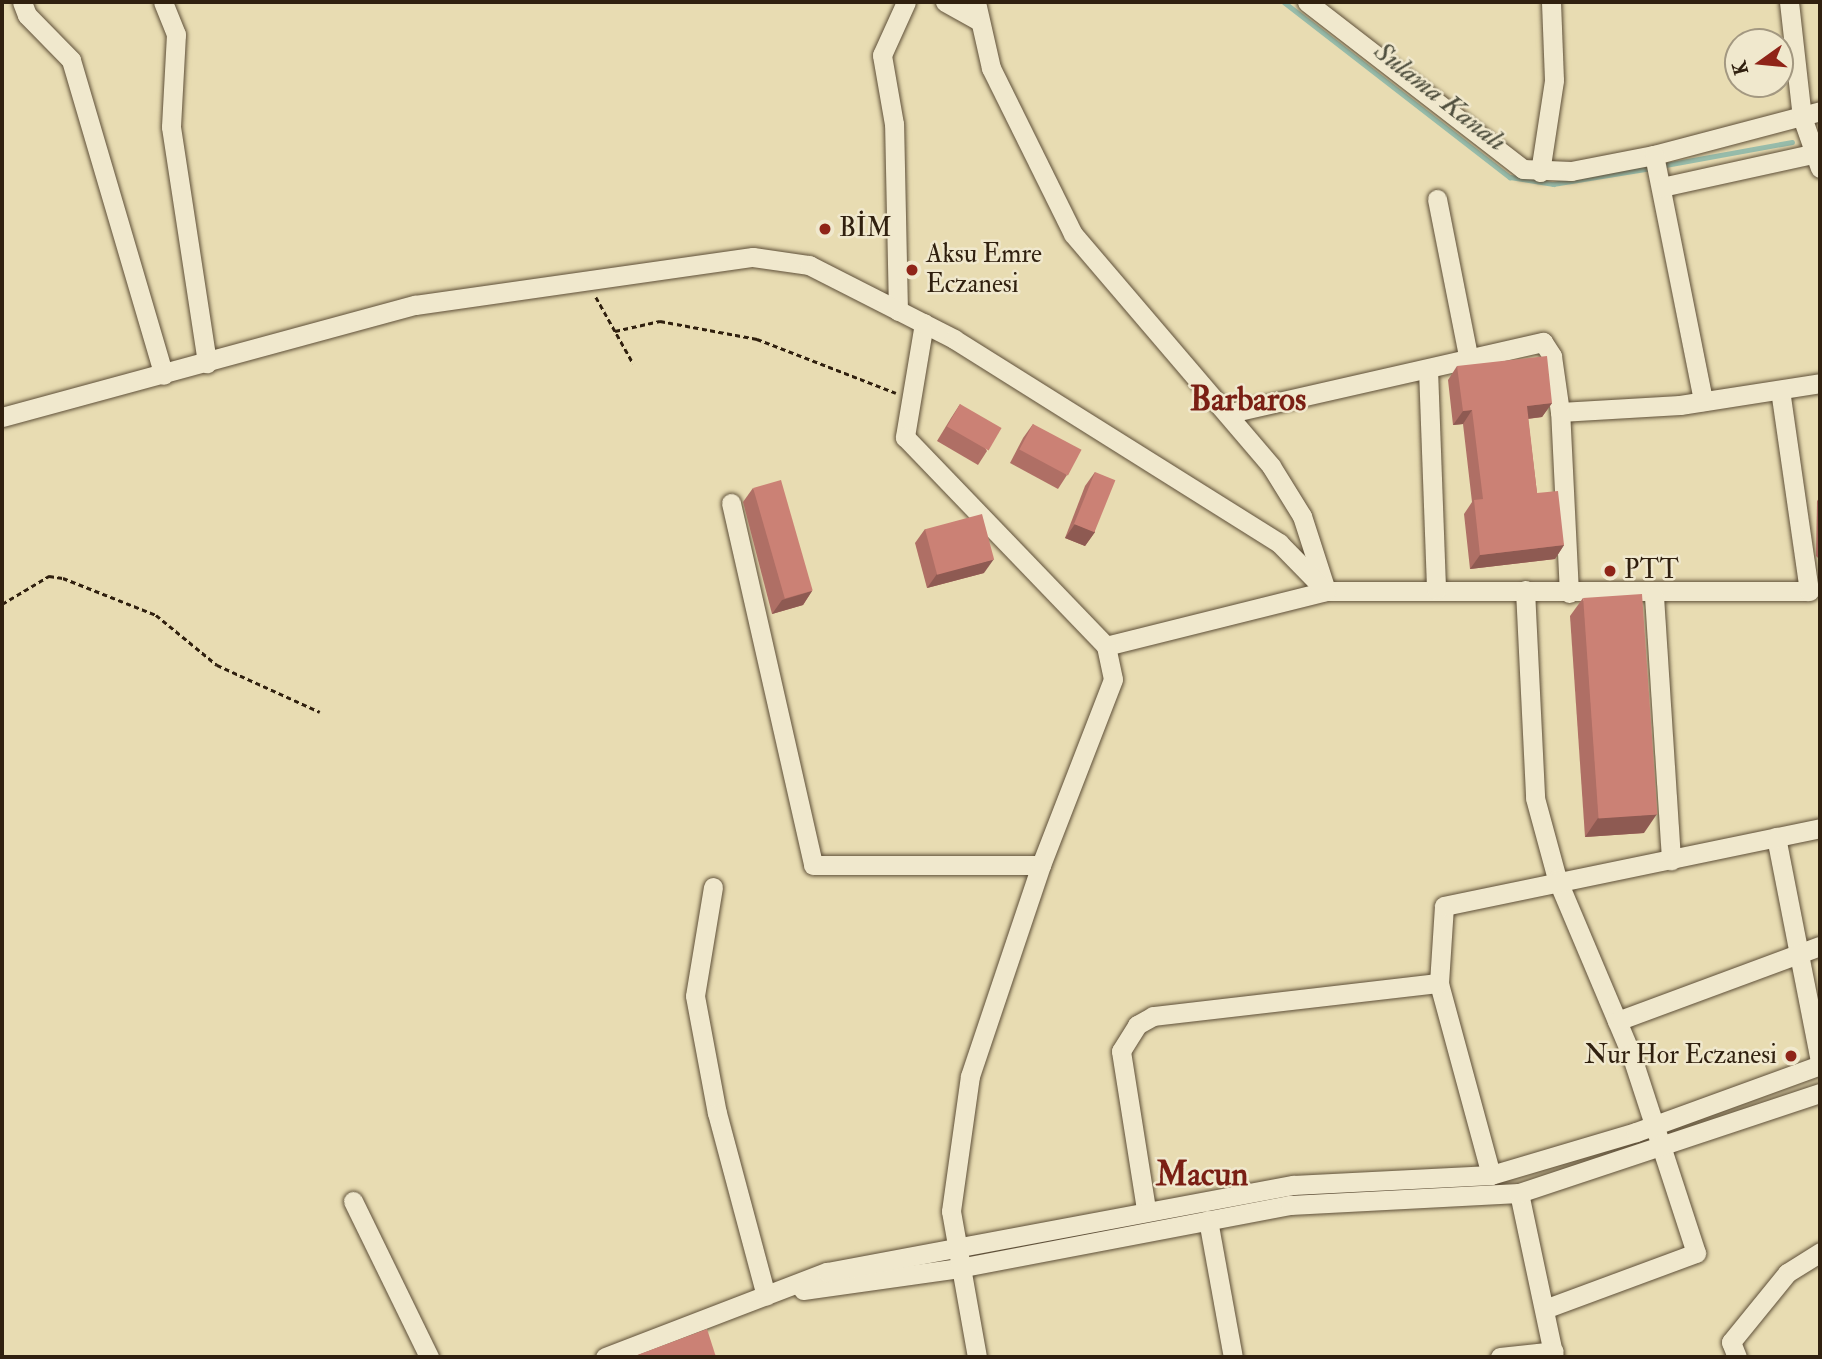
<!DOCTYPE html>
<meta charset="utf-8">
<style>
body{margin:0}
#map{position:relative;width:1822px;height:1359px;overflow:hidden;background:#e8dcb2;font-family:"IM FELL Double Pica",serif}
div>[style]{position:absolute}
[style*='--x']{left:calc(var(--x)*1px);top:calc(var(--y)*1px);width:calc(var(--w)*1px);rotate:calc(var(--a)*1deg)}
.stream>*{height:4.5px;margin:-2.25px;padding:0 2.25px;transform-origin:2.25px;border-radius:2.25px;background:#97bcab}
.path>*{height:2.5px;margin-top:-1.25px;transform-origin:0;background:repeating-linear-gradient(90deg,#30200f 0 5px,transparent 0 8.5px)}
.roads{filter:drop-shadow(0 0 2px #5e4f38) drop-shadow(0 0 2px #5e4f38)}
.minor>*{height:19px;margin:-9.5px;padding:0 9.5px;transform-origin:9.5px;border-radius:9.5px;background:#f0e8cd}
.wall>*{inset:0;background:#af6f65}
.shaded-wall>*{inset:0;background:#8e5a52}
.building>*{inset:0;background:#cb8175;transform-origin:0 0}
.dots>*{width:19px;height:19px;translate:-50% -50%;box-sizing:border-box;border:4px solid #f0e8cd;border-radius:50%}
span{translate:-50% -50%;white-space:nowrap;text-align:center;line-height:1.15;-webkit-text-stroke:5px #f0e8cd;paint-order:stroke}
.poi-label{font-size:26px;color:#30200f}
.left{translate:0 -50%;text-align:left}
.right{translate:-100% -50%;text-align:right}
.water-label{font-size:28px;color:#4f4f3e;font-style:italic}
.district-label{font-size:33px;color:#7a1f14;font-weight:700}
.frame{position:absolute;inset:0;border:4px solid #30200f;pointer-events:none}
.north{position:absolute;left:1724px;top:28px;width:70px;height:70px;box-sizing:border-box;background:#f0e8cd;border:2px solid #a39881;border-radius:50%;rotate:255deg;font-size:19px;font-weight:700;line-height:28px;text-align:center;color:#30200f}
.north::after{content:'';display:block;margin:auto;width:24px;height:32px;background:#8f2418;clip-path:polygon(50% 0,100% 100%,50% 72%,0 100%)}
</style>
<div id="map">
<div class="stream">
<div style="--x:1284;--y:2;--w:286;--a:37.8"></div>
<div style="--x:1510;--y:177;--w:44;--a:9.2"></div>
<div style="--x:1553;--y:184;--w:99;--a:-9.3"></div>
<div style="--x:1660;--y:166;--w:134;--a:-10.3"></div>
</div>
<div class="path">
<div style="--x:596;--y:297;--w:76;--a:60.7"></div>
<div style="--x:615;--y:331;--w:46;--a:-12.5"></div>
<div style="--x:660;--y:321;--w:99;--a:10.5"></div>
<div style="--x:757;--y:339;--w:149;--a:21.2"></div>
<div style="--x:2;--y:604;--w:55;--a:-30.8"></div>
<div style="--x:49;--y:576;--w:14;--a:8"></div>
<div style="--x:63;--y:578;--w:100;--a:21.7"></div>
<div style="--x:156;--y:615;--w:79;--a:39.3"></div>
<div style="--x:217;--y:665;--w:113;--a:24.5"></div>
</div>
<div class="roads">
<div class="minor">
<div style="--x:22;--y:2;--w:14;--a:69"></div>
<div style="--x:27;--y:15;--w:63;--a:45.6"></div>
<div style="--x:71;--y:60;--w:328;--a:73.6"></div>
<div style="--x:163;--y:2;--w:35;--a:68"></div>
<div style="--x:176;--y:34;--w:93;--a:93.1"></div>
<div style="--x:171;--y:127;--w:239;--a:81.3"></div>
<div style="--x:945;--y:2;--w:37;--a:29"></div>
<div style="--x:976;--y:2;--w:68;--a:77.2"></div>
<div style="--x:991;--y:68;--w:185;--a:63.7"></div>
<div style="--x:1073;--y:234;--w:305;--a:49.5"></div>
<div style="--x:1271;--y:466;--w:59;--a:58.2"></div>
<div style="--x:1302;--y:516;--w:75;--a:72.1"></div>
<div style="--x:1307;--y:2;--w:273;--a:37.7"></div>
<div style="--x:1523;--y:169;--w:48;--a:2.4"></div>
<div style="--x:1571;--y:171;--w:85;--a:-10.9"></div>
<div style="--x:1654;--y:155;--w:172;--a:-14.8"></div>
<div style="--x:1789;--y:2;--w:116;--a:83.6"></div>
<div style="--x:1802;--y:117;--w:54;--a:70.6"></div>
<div style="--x:1654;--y:155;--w:251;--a:78.7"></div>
<div style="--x:1540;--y:172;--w:93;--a:-81.3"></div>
<div style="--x:1554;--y:80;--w:78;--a:-92.2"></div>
<div style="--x:1662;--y:187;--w:154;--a:-12.4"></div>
<div style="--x:1437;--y:199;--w:164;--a:78.8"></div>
<div style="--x:898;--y:311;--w:187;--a:-91.2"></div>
<div style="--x:894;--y:124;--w:70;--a:-99.9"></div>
<div style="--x:882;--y:55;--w:58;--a:-65.6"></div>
<div style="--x:924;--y:323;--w:116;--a:99.5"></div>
<div style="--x:905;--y:437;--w:290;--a:46.1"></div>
<div style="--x:1106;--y:646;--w:227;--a:-14"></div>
<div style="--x:1326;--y:591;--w:483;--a:0"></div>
<div style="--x:1809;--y:591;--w:203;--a:-98.2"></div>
<div style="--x:1428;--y:369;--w:221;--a:87.9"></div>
<div style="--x:1230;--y:413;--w:321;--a:-12.8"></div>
<div style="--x:1543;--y:342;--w:17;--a:57"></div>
<div style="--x:1552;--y:356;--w:57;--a:81.9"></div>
<div style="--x:2;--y:417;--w:428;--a:-15.2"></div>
<div style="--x:415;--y:305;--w:341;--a:-8.1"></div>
<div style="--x:753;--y:257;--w:57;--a:8.1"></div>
<div style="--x:809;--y:265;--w:163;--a:27"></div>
<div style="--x:954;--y:339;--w:384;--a:32.1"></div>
<div style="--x:1279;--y:543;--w:67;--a:45.6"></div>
<div style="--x:731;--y:503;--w:371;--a:77.2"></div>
<div style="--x:813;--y:865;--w:228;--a:0"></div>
<div style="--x:1525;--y:590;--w:208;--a:87.2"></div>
<div style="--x:1535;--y:798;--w:84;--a:74.8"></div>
<div style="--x:1557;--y:879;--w:190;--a:67.1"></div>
<div style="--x:1631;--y:1054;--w:209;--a:71.9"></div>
<div style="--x:1696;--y:1253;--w:161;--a:159.7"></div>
<div style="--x:1569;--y:593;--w:181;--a:-92.8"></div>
<div style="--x:1560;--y:412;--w:120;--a:-3.3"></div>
<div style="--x:1680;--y:405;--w:142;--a:-8.9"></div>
<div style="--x:1654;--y:596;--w:265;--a:86.3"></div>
<div style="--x:1776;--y:837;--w:228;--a:78.9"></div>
<div style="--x:713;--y:887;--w:110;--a:99.4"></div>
<div style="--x:695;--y:996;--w:119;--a:79.4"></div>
<div style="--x:717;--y:1113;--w:189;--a:75"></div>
<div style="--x:1617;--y:1021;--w:216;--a:-20.3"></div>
<div style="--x:1491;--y:1175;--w:199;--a:-105.2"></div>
<div style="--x:1439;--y:983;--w:77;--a:-86.3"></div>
<div style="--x:1444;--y:906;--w:384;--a:-11.7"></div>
<div style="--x:1519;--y:1193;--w:168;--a:78"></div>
<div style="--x:353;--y:1201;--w:174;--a:64"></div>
<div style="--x:1146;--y:1209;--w:160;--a:-99"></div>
<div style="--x:1121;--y:1051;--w:31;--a:-58"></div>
<div style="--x:1137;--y:1025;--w:18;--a:-29"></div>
<div style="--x:1153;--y:1016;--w:288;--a:-6.6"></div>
<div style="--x:1208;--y:1220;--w:139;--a:79.7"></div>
<div style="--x:803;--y:1290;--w:158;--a:-8"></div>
<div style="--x:959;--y:1268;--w:337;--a:-10.8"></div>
<div style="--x:1290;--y:1205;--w:229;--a:-3"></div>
<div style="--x:1519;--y:1193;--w:317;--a:-18.4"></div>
<div style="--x:605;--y:1357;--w:238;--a:-21"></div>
<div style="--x:827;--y:1272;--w:474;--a:-10.6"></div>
<div style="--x:1293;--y:1185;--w:198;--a:-2.9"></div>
<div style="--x:1491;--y:1175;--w:151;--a:-16.5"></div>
<div style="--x:1636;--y:1132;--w:196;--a:-20"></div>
<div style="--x:977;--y:1357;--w:148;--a:-100.1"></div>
<div style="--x:951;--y:1211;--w:136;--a:-82"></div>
<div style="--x:970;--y:1076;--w:223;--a:-71.4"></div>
<div style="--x:1041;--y:865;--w:199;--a:-68.8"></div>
<div style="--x:1113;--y:679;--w:34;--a:-102"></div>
<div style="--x:1500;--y:1357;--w:54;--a:-6.3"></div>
<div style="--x:1737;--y:1357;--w:16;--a:-112"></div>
<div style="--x:1731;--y:1342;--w:89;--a:-50.9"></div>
<div style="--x:1787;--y:1273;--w:39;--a:-32"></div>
</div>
</div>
<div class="wall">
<div style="clip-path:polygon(1457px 366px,1552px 403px,1542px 417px,1528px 419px,1537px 493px,1564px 545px,1555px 559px,1470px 569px,1464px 514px,1472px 502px,1463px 424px,1453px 425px,1448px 380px)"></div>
<div style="clip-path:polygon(960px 404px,987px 451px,978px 465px,937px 441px,951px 418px)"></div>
<div style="clip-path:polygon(1033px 424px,1067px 475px,1058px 489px,1010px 463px,1023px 438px)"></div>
<div style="clip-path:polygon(1095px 472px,1095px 532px,1085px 546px,1065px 538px,1085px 486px)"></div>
<div style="clip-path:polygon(753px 488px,812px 591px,803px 605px,772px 614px,743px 502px)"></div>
<div style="clip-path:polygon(1820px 497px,1820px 560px,1816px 556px,1817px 501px)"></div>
<div style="clip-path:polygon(925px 529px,984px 573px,927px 588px,915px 543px)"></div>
<div style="clip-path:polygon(1583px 598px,1644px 833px,1585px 837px,1570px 616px)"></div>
</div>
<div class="shaded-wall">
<div style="clip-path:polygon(1552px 403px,1542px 417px,1517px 420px,1527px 406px)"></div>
<div style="clip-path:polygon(1472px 410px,1463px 424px,1453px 425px,1463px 411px)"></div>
<div style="clip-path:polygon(1075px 524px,1095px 532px,1085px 546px,1065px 538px)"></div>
<div style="clip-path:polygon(1564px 545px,1555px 559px,1470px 569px,1480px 555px)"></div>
<div style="clip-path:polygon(994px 559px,984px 573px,927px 588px,937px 574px)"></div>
<div style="clip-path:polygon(812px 591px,803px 605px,772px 614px,782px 600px)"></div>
<div style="clip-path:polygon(1657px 814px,1644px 833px,1585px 837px,1598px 818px)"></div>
</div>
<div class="building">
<div style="clip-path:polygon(1547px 356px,1552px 403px,1527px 406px,1537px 493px,1558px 491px,1564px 545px,1480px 555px,1474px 500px,1483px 499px,1472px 410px,1463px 411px,1457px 366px)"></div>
<div style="left:960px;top:404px;width:48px;height:26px;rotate:30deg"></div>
<div style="left:1033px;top:424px;width:55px;height:29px;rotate:28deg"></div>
<div style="left:1095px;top:472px;width:22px;height:56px;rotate:22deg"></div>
<div style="left:781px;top:480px;width:115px;height:29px;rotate:74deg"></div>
<div style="left:982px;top:514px;width:47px;height:59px;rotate:75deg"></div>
<div style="left:1642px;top:594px;width:221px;height:59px;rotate:86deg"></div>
<div style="clip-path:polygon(707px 1329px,716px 1357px,632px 1357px)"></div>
</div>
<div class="dots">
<div style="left:825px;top:229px;background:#8f2418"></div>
<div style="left:912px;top:270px;background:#8f2418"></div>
<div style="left:1610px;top:571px;background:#8f2418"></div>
<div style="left:1791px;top:1056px;background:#8f2418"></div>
</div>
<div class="poi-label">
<span class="left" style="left:839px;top:229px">BİM</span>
<span class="left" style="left:926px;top:270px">Aksu Emre<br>Eczanesi</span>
<span class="left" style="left:1624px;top:571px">PTT</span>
<span class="right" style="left:1777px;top:1056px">Nur Hor Eczanesi</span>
</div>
<div class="water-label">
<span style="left:1440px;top:97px;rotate:38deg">Sulama Kanalı</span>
</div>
<div class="district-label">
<span style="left:1248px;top:400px">Barbaros</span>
<span style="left:1202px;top:1175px">Macun</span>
</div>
<div class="frame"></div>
<div class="north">K</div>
</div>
